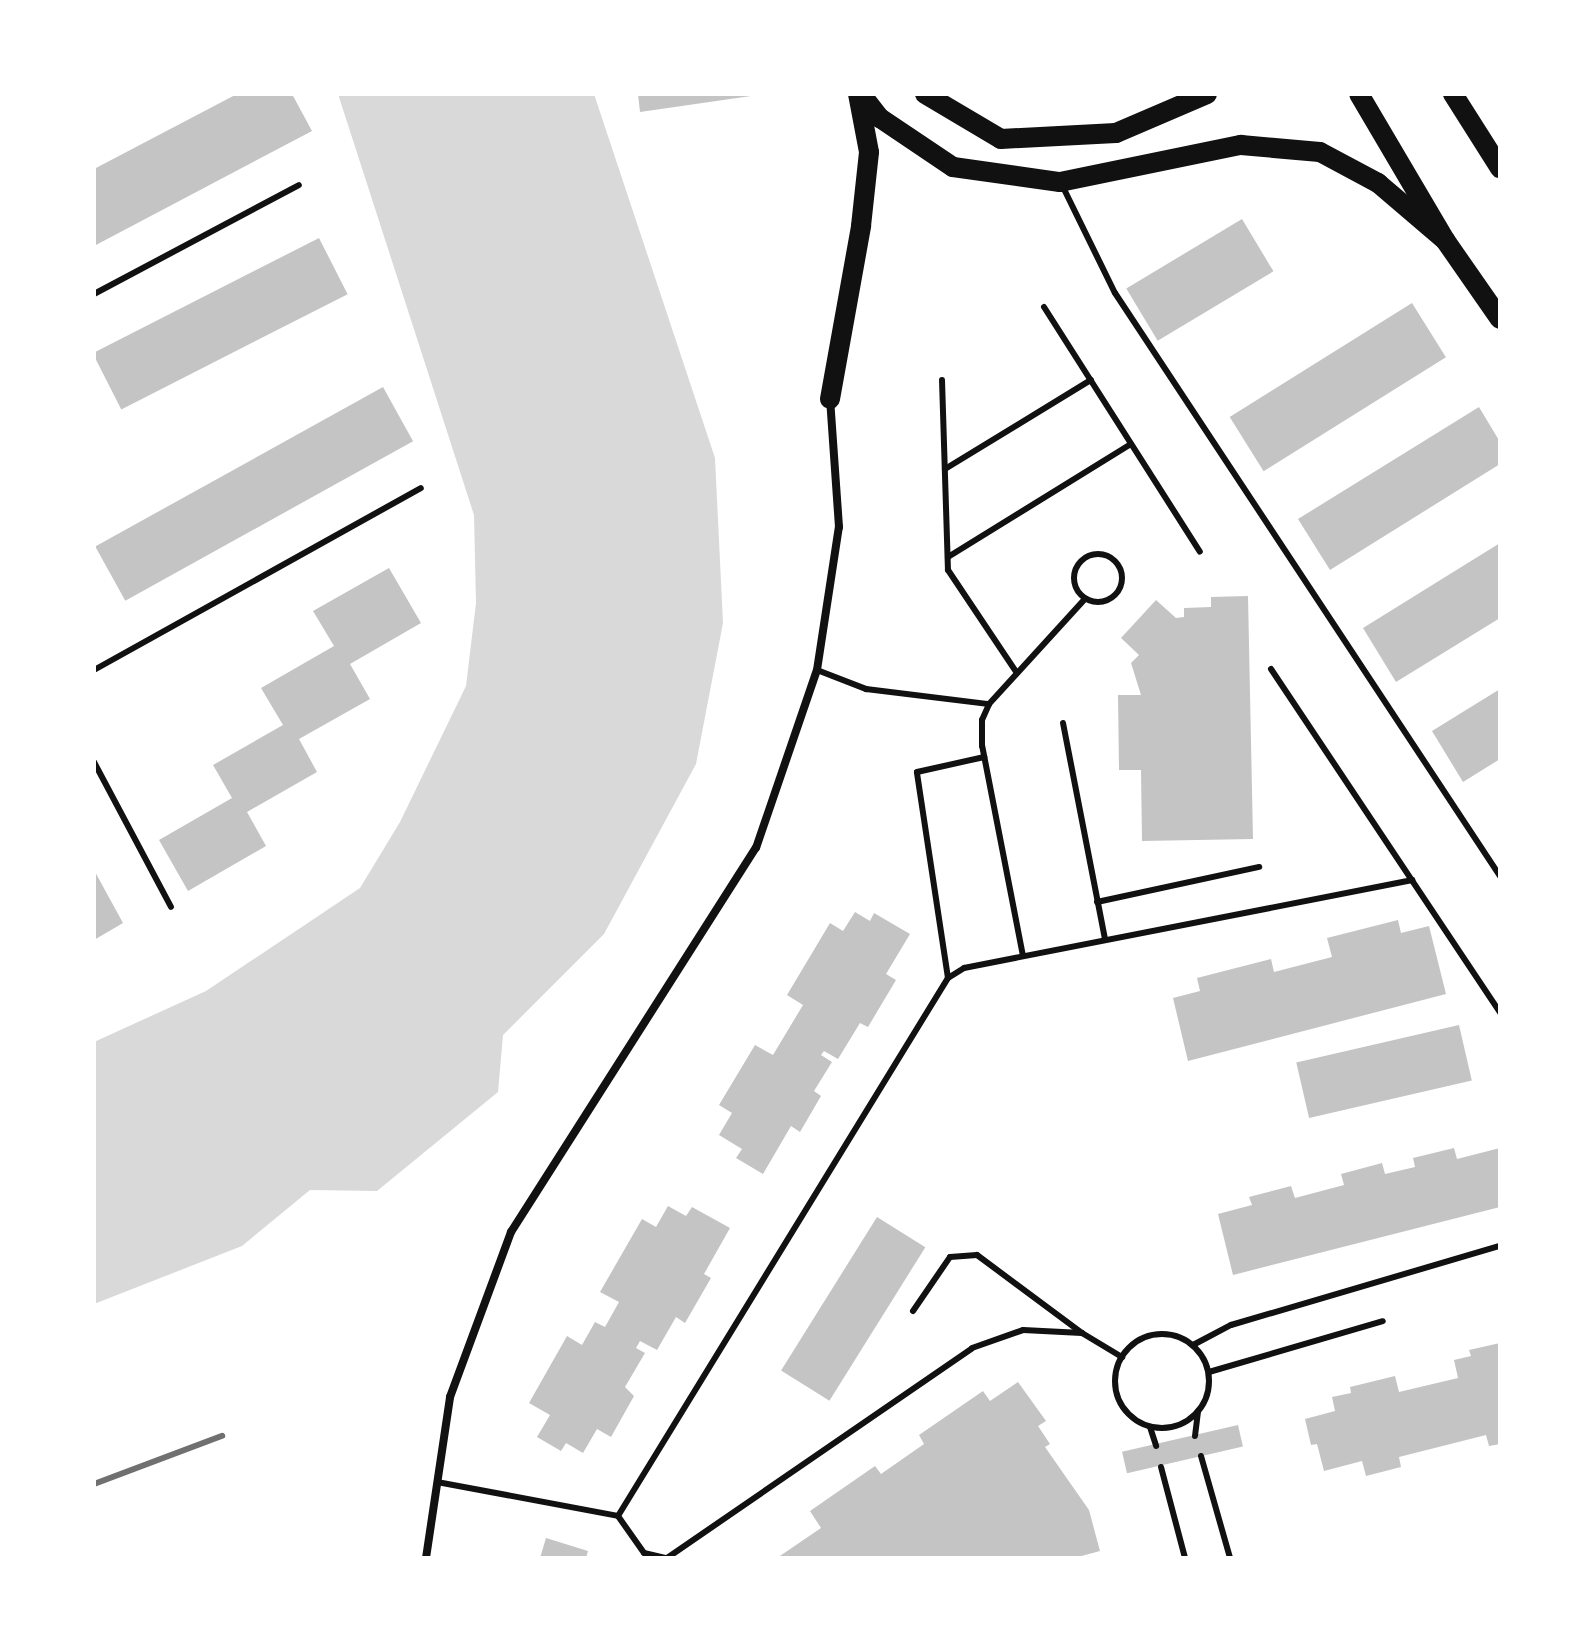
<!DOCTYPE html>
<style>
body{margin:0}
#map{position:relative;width:1594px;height:1652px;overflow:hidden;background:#fff;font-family:Figtree,sans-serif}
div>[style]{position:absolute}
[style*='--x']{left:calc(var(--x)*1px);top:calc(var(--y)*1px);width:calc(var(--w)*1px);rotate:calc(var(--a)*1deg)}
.water>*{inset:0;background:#d9d9d9}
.building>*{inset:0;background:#c4c4c4;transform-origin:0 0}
.service>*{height:6px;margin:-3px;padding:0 3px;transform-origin:3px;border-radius:3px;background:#111}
.service>.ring{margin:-3px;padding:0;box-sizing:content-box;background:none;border:6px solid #111;border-radius:50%}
.minor>*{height:8px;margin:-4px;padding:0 4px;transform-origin:4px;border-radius:4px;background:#111}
.primary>*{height:20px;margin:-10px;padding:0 10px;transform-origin:10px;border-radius:10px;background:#111}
.rail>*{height:6px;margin:-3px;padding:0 3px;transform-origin:3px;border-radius:3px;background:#707070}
span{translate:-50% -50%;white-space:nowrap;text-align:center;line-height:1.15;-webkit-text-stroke:6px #fff;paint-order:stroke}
.frame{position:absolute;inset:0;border:96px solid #fff;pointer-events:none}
</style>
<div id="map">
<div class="water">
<div style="clip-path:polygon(338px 94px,594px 94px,715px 458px,723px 623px,696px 764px,604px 934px,503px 1035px,498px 1092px,377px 1191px,310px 1190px,242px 1246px,94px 1304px,94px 1042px,206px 991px,360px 888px,400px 822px,466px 686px,476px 603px,474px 515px)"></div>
</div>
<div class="building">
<div style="clip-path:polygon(237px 94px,292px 94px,312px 131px,94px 246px,94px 169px)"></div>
<div style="clip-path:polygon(638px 94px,751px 94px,751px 96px,640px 112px)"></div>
<div style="left:1242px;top:219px;width:61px;height:135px;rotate:59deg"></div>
<div style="left:319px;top:238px;width:63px;height:254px;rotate:63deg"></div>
<div style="left:1412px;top:303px;width:64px;height:215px;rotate:58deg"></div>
<div style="left:383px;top:387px;width:62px;height:329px;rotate:61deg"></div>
<div style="clip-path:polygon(1479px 407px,1500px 442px,1500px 464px,1330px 570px,1298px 519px)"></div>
<div style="clip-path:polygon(1500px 543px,1500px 618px,1396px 682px,1363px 628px)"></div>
<div style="clip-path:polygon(389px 568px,421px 623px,350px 664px,370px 699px,299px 739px,317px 772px,247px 812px,266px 846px,188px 891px,159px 840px,232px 798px,213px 765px,283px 725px,261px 688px,334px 646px,313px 611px)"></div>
<div style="clip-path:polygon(1248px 596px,1253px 839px,1142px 841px,1141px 770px,1119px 770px,1118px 695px,1141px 695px,1131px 663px,1139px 655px,1121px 638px,1156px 600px,1176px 618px,1184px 617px,1184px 608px,1211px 607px,1211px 597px)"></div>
<div style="clip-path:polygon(1500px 689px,1500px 759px,1463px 782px,1432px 731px)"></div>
<div style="clip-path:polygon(94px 870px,123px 923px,94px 940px)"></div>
<div style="clip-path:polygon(855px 912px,870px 921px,874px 913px,910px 934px,886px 974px,896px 980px,868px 1027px,860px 1023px,838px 1059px,824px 1051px,821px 1055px,832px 1062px,814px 1091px,821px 1096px,800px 1132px,791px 1126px,763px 1174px,736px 1158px,742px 1149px,719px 1135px,732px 1113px,719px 1105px,755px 1045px,773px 1055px,803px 1005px,787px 995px,830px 923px,843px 931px)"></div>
<div style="clip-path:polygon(1398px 920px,1401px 933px,1429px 926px,1446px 994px,1188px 1061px,1173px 998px,1200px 991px,1197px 978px,1271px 959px,1274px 972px,1332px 957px,1327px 938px)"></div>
<div style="left:1459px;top:1025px;width:57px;height:167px;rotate:77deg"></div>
<div style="clip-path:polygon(1454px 1148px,1457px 1159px,1500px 1148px,1500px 1207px,1233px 1275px,1218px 1214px,1252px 1205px,1249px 1197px,1291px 1186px,1295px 1198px,1344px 1185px,1341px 1174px,1382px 1163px,1385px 1174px,1415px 1167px,1413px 1158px)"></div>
<div style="clip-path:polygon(668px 1206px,686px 1216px,692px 1207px,730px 1228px,704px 1274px,711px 1278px,685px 1323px,676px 1317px,657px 1350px,640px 1341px,636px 1348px,645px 1353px,625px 1387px,634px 1396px,611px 1437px,597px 1429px,583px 1453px,566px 1443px,561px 1451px,537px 1437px,550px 1415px,529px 1403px,567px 1336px,582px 1345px,595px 1322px,605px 1327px,619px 1302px,600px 1292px,642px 1219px,656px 1227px)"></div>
<div style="left:877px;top:1217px;width:57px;height:181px;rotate:32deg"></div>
<div style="clip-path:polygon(1500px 1343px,1500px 1444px,1489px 1446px,1486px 1435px,1399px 1457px,1401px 1467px,1366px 1476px,1362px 1461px,1324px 1471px,1317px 1444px,1311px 1445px,1305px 1419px,1335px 1411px,1332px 1397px,1351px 1393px,1350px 1387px,1395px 1376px,1399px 1392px,1458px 1378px,1454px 1360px,1471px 1356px,1469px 1350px)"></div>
<div style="clip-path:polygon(1018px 1382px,1046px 1421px,1038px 1426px,1050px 1444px,1045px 1447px,1089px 1510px,1100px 1551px,1074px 1558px,777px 1558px,821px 1528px,810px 1511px,875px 1466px,881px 1474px,924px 1444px,919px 1435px,983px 1391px,990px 1401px)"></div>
<div style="left:1238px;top:1425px;width:22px;height:119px;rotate:77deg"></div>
<div style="clip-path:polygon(546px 1538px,588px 1551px,586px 1558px,540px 1558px)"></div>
</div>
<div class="service">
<div style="--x:1062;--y:185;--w:120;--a:63.9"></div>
<div style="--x:1115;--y:293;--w:699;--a:56.56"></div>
<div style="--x:94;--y:294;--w:232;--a:-28"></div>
<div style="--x:1044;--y:307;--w:290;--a:57.5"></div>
<div style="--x:942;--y:380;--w:190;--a:88.2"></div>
<div style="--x:948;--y:570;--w:124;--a:56.2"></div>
<div style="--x:945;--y:469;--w:171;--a:-31.4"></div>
<div class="ring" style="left:1074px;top:554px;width:42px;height:42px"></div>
<div style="--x:948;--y:557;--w:215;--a:-31.7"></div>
<div style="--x:1271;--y:669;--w:413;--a:56.3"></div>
<div style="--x:94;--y:670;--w:374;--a:-29.1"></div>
<div style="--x:817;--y:670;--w:53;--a:21.2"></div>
<div style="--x:866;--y:689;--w:124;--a:7"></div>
<div style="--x:1063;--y:723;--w:221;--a:79"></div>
<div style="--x:94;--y:762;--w:164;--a:62"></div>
<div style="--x:1097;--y:902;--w:166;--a:-12.2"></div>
<div style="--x:1023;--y:956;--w:214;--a:-101"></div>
<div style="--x:982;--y:746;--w:26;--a:-90"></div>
<div style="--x:982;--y:720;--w:17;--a:-66"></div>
<div style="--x:989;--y:704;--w:142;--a:-47.6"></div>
<div style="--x:948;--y:978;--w:208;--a:-98.6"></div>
<div style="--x:917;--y:772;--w:69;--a:-12.6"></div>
<div style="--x:913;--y:1311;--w:65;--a:-55.6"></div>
<div style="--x:950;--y:1257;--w:27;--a:-4"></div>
<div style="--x:977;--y:1255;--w:131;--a:36.6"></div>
<div class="ring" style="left:1115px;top:1334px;width:88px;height:88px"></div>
<div style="--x:1193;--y:1345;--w:43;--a:-27.8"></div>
<div style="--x:1231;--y:1325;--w:280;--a:-16.4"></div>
<div style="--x:1209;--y:1372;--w:181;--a:-16.3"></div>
<div style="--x:1150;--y:1427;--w:20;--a:72"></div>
<div style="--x:1195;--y:1436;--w:25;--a:-83"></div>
<div style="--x:1201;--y:1456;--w:106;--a:74.1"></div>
<div style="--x:1161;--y:1467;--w:94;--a:75.2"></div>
<div style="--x:437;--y:1482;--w:184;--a:10.6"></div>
<div style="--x:618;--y:1516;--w:45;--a:54.9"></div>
<div style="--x:644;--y:1553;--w:23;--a:13"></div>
<div style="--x:618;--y:1516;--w:631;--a:-58.48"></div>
<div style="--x:948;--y:978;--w:19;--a:-32"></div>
<div style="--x:964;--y:968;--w:457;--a:-11.1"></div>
<div style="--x:667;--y:1558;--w:370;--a:-34.5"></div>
<div style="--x:972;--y:1348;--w:54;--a:-19.4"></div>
<div style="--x:1023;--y:1330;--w:59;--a:2.9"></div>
<div style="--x:1082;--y:1333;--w:47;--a:31"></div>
</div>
<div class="minor">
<div style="--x:426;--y:1558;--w:163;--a:-81.5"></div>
<div style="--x:450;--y:1397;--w:176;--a:-69.7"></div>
<div style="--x:511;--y:1232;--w:456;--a:-57.5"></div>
<div style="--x:756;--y:848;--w:188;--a:-71.1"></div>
<div style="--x:817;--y:670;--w:145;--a:-81.3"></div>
<div style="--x:839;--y:527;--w:128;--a:-94"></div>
</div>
<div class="primary">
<div style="--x:861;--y:94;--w:31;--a:52"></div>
<div style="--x:880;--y:118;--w:88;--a:33.9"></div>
<div style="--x:953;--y:167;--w:108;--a:8"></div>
<div style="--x:1060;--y:182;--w:185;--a:-11.6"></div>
<div style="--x:1241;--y:145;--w:79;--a:5.1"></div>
<div style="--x:1320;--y:152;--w:66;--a:28.1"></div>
<div style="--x:1378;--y:183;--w:88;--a:40.4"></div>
<div style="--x:925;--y:94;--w:88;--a:30.6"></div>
<div style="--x:1001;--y:139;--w:115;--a:-3"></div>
<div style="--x:1116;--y:133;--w:99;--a:-23.2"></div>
<div style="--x:1359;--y:94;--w:169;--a:59.5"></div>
<div style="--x:1445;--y:240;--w:96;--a:55.2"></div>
<div style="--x:1453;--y:94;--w:88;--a:57.6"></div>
<div style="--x:830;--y:399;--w:176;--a:-79.8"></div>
<div style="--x:861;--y:226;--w:74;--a:-83.8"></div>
<div style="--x:869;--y:152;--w:59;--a:-100.7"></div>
</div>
<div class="rail">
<div style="--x:94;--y:1484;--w:137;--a:-20.6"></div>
</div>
<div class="frame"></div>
</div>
